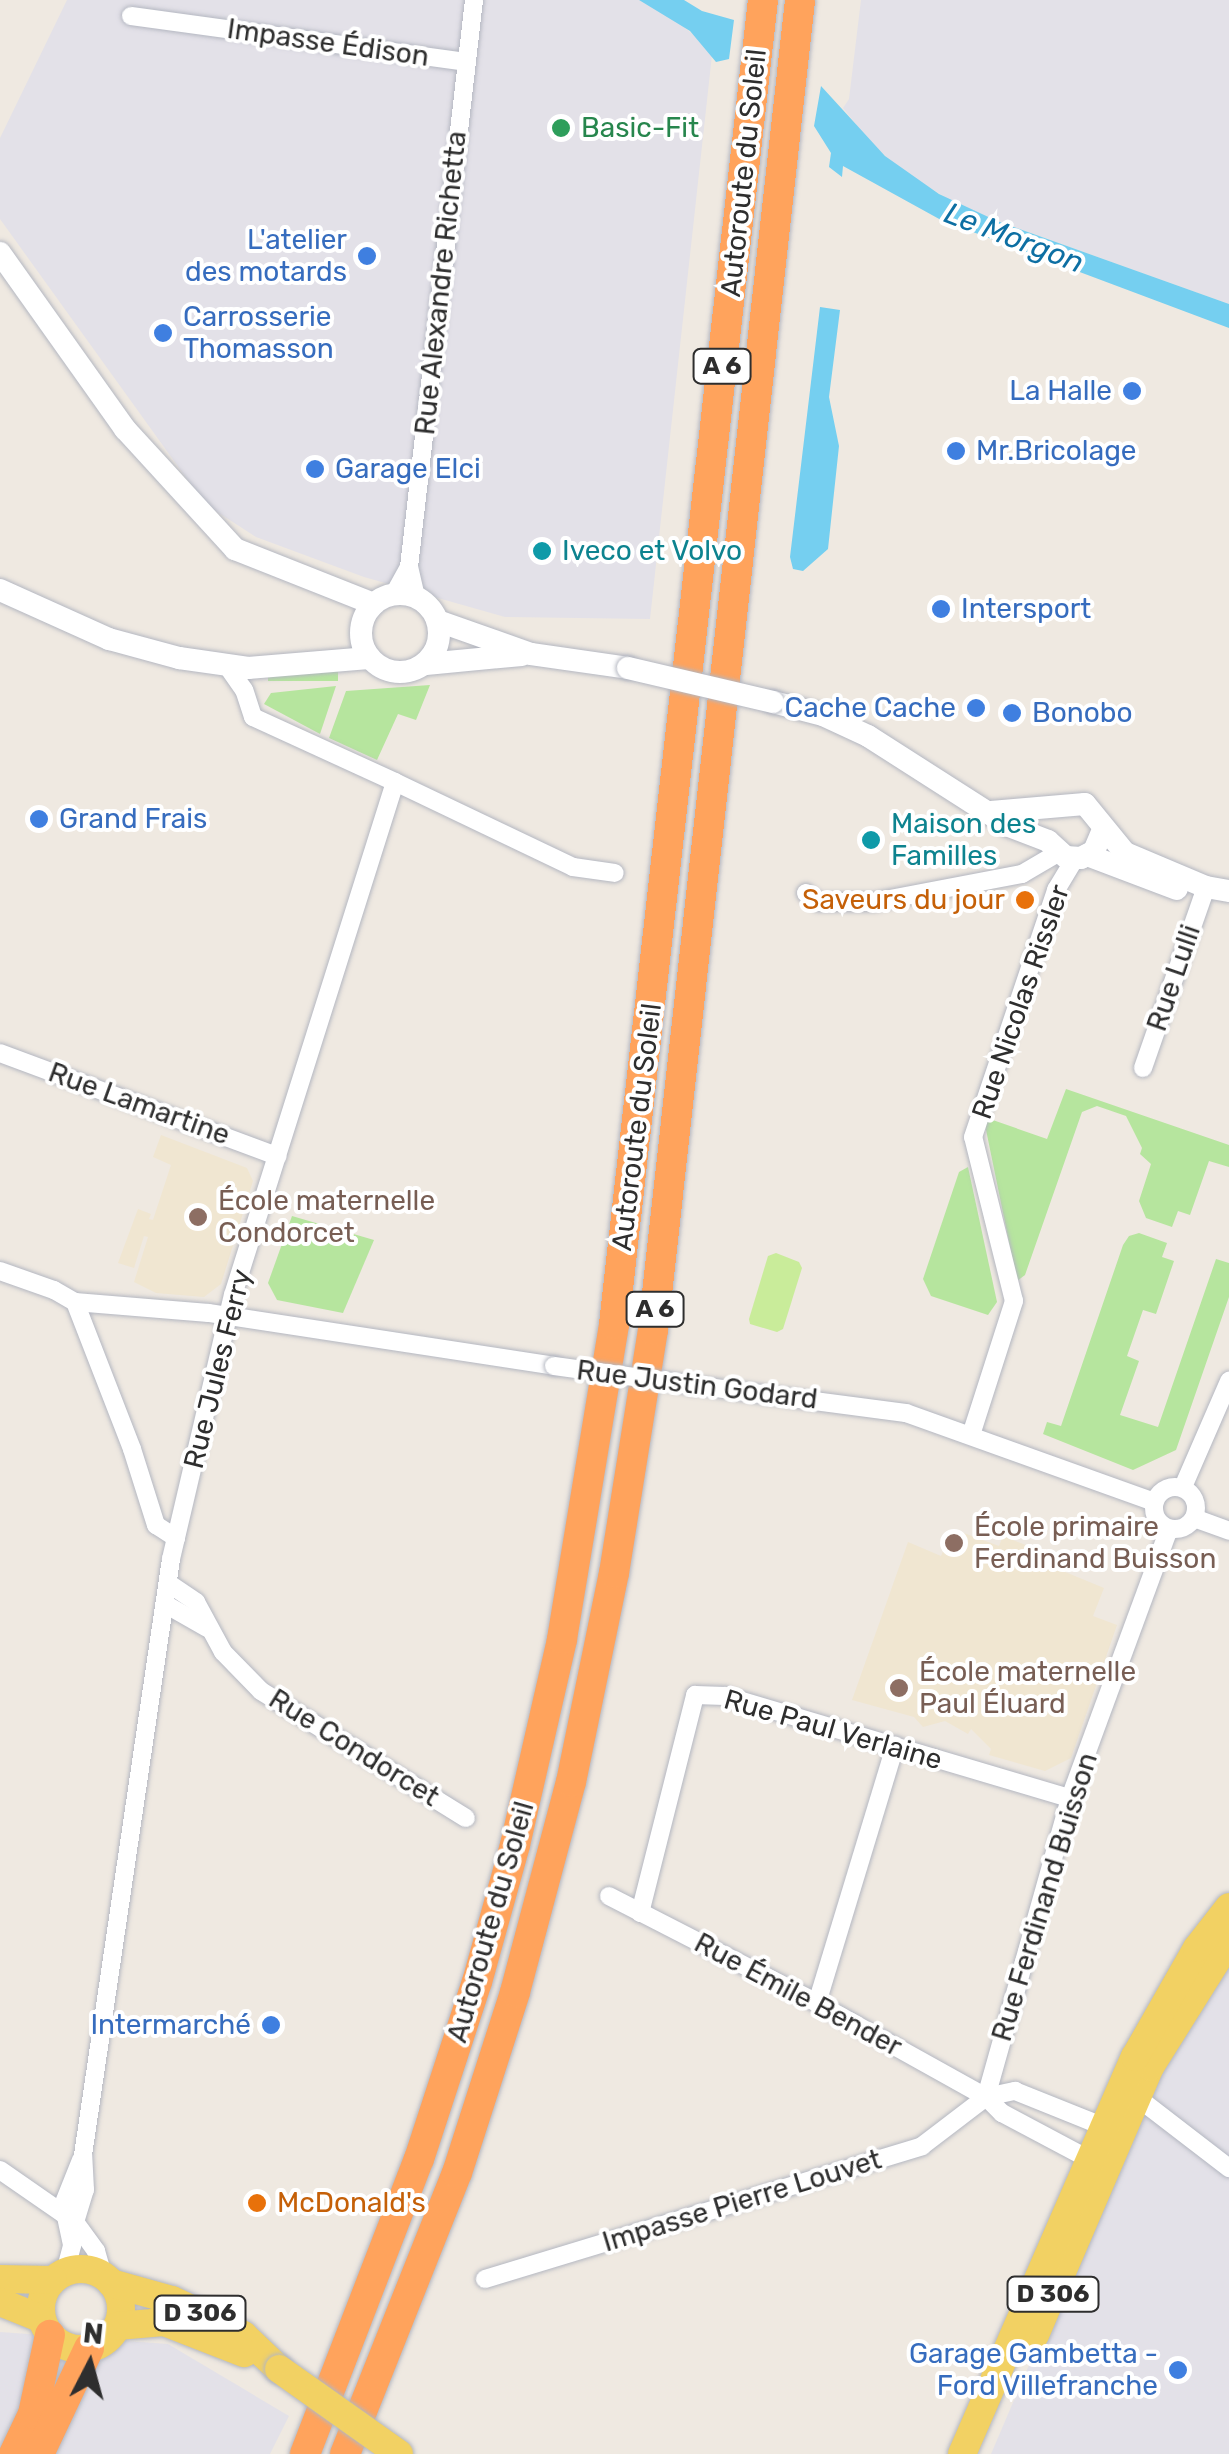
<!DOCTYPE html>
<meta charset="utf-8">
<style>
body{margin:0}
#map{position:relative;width:1229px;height:2454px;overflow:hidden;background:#efe9e1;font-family:Rubik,sans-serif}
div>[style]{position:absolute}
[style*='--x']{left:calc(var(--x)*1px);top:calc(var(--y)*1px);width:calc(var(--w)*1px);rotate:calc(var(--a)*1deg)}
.industrial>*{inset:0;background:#e3e1e8}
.education>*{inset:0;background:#f0e6d1}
.green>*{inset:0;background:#b6e59e;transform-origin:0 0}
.pitch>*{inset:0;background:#c9ec9a}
.water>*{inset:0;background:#75cff0}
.roads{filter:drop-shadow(0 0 2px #b4b7c1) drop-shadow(0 0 2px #b4b7c1)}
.street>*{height:18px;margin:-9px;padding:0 9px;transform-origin:9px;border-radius:9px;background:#fff}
.street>.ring{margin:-9px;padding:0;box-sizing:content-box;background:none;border:18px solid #fff;border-radius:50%}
.secondary>*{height:22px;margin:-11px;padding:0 11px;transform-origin:11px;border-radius:11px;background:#fff}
.secondary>.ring{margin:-11px;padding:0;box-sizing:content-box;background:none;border:22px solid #fff;border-radius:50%}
.primary>*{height:28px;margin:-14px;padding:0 14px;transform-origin:14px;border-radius:14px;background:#f2d163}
.primary>.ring{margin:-14px;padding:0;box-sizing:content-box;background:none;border:28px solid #f2d163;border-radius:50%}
.highway>*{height:30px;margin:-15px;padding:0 15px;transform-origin:15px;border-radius:15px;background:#ffa35c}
.bridges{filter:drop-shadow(0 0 2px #b4b7c1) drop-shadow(0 0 2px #b4b7c1)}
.street-bridge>*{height:18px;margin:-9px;padding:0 9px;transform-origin:9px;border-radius:9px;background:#fff}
.secondary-bridge>*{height:22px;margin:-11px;padding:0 11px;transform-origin:11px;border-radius:11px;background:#fff}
.primary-bridge>*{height:28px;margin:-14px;padding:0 14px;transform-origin:14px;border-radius:14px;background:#f2d163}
.dots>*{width:28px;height:28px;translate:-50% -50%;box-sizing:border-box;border:5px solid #fff;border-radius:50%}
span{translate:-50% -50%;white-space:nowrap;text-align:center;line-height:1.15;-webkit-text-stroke:8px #fff;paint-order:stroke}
.shield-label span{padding:2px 8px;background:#fff;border:2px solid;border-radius:8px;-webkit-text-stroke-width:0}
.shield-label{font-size:25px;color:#2e2e2e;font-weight:700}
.street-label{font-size:28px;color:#2e2e2e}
.leisure-label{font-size:28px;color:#27864d}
.left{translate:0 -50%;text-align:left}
.shop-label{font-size:28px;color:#366cbe}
.right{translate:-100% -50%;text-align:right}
.culture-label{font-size:28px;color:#0d838f}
.food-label{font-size:28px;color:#c56008}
.education-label{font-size:28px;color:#785e54}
.water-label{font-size:30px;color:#0d6fa3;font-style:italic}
.north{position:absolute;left:40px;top:2314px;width:100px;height:100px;-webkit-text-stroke:8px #fff;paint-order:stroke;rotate:6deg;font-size:28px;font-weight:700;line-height:40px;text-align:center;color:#2e2e2e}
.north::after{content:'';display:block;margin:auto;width:35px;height:45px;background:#2e2e2e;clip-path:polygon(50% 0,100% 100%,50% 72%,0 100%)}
</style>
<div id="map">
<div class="industrial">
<div style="clip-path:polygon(67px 0,639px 0,677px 21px,704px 44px,712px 55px,650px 619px,505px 617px,364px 577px,256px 537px,205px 504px,0 219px,0 138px)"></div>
<div style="clip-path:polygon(861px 0,1229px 0,1229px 304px,997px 221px,953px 202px,901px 170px,871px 143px,843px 108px,849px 99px)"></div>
<div style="clip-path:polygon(1229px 1951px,1229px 2454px,991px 2454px,1155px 2070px)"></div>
<div style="clip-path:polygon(0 2332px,168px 2344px,289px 2416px,270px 2454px,0 2454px)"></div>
</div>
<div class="education">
<div style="clip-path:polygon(161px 1135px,247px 1168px,253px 1181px,221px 1284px,204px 1297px,156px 1293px,134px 1282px,148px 1237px,144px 1236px,134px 1268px,118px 1263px,138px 1209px,151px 1214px,149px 1219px,153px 1220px,171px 1165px,153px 1157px)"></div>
<div style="clip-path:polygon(953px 1529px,999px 1546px,1003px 1536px,1061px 1559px,1058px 1569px,1104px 1588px,1093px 1616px,1117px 1625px,1071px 1758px,1045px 1771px,989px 1755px,991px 1749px,971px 1729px,968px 1734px,945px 1721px,923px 1727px,914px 1717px,852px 1700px,908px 1542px,941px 1556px)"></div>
</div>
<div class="green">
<div style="left:338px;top:671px;width:10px;height:70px;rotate:90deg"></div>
<div style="clip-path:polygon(430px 685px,416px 720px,398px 714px,377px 760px,329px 738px,346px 691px)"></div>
<div style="clip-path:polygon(336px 686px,320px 734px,264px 704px,271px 693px)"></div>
<div style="clip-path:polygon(1066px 1089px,1229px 1145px,1229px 1167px,1209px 1161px,1190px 1215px,1178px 1211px,1172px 1227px,1146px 1218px,1139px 1201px,1151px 1164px,1140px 1154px,1142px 1148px,1126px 1116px,1097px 1106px,1082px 1112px,1025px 1275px,1017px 1281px,985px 1125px,987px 1118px,1047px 1139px)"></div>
<div style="clip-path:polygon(968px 1167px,997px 1302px,988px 1315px,931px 1296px,923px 1279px,959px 1172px)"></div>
<div style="clip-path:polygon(292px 1216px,374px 1240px,343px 1313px,277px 1300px,268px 1283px)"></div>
<div style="clip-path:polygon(1139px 1233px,1167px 1243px,1162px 1257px,1174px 1261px,1156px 1314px,1143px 1310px,1127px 1356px,1139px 1361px,1120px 1415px,1158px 1427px,1216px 1259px,1229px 1263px,1229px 1297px,1176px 1450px,1133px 1470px,1043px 1434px,1047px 1422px,1061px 1426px,1123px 1245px,1129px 1236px)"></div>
</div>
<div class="pitch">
<div style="clip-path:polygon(776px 1253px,799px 1262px,802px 1268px,783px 1329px,777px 1332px,750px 1324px,749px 1319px,768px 1256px)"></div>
</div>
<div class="water">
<div style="clip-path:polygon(639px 0,684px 0,702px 11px,734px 20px,729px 59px,716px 62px,690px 31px)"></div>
<div style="clip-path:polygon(821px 86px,885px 156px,939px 194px,997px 221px,1229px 304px,1229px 328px,941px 220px,843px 166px,842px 177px,829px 167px,831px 153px,814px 126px)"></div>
<div style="clip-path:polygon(820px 307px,840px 310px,829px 397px,839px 446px,828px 549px,803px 571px,793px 569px,790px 557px)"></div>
</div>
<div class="roads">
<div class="street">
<div style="--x:131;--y:16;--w:338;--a:7.8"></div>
<div style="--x:394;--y:594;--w:31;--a:-61"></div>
<div style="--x:416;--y:597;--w:31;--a:-103"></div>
<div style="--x:409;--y:567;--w:571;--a:-83.46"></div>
<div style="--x:395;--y:782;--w:197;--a:25.5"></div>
<div style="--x:573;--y:867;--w:42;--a:8.1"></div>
<div style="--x:806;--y:893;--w:15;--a:37"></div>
<div style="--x:818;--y:902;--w:56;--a:0"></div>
<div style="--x:874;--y:902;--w:151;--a:-10.7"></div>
<div style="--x:1022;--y:874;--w:42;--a:-30.3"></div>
<div style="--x:0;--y:1053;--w:296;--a:20.4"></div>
<div style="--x:1143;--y:1068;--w:192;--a:-70.8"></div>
<div style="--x:0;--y:1271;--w:57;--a:19.4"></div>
<div style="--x:54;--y:1290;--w:24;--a:30"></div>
<div style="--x:75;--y:1302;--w:134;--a:4.7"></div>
<div style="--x:209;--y:1313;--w:349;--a:8.7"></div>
<div style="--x:75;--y:1302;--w:158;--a:68.8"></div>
<div style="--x:132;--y:1449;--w:80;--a:72.5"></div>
<div style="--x:156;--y:1525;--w:24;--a:33"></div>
<div style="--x:693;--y:1385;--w:215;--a:7.5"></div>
<div style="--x:906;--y:1413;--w:263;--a:19.7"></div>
<div style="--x:971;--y:1435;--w:141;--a:-72.2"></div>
<div style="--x:1014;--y:1301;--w:169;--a:-104"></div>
<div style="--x:973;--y:1137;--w:261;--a:-71.4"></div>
<div style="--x:1056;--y:890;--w:37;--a:-59"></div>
<div class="ring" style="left:1154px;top:1487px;width:24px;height:24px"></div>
<div style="--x:1183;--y:1487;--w:116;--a:-66.5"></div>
<div style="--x:1194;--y:1518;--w:37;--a:20"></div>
<div style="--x:168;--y:1583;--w:34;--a:34"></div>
<div style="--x:196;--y:1602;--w:57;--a:61.6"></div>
<div style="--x:223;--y:1652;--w:54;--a:45.7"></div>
<div style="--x:261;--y:1691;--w:241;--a:31.8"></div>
<div style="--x:165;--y:1604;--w:48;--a:29.7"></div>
<div style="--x:609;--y:1896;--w:234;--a:27.2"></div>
<div style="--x:817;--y:2003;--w:193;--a:29.1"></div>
<div style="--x:986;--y:2097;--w:23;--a:45"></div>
<div style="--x:1002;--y:2113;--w:109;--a:28"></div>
<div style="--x:640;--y:1913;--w:225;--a:-75.8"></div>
<div style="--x:695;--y:1695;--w:30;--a:2"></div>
<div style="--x:725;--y:1696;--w:360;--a:16.5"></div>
<div style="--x:817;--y:2003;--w:269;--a:-73.1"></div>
<div style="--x:986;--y:2097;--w:311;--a:-74.3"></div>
<div style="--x:1070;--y:1798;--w:287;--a:-69.8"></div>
<div style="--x:986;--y:2097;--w:30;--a:-12"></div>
<div style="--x:1015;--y:2091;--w:105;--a:21.9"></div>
<div style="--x:1138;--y:2098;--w:115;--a:37.6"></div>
<div style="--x:0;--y:2170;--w:91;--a:34.7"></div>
<div style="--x:75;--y:2222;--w:36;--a:54"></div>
<div style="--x:96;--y:2251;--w:26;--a:74"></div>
<div style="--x:61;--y:2210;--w:54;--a:-68.2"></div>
<div style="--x:75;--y:2222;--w:34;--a:-73"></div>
<div style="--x:85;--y:2190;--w:35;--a:-93"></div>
<div style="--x:83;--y:2155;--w:602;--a:-81.6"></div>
<div style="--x:171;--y:1559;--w:271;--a:-76.8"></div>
<div style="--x:233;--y:1295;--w:538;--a:-72.47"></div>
<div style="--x:395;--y:782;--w:156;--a:-155.4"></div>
<div style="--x:253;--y:717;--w:28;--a:-108"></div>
<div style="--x:244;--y:690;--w:28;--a:-125"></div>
<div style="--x:65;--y:2272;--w:28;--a:-75"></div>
<div style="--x:72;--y:2245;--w:29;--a:-102"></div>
<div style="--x:485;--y:2279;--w:457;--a:-16.9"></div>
<div style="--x:922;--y:2146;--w:81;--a:-37.4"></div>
</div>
<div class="secondary">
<div style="--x:0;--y:253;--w:216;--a:54.6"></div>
<div style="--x:125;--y:429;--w:163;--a:47.5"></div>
<div style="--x:235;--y:549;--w:149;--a:21.6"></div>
<div style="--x:0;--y:590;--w:120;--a:24.2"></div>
<div style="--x:109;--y:639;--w:73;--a:15.2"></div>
<div style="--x:179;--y:658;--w:70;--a:8.2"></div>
<div style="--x:248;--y:668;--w:121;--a:-4.7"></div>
<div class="ring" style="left:361px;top:594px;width:56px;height:56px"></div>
<div style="--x:438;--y:621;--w:99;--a:19.5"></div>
<div style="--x:531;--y:654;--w:98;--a:8.2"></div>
<div style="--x:426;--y:664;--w:96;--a:-5.4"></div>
<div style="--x:773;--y:702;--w:52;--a:14.6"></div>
<div style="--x:823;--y:715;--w:50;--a:25"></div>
<div style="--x:868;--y:736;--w:167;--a:32.6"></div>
<div style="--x:1009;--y:826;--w:42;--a:21"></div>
<div style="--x:1048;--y:841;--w:24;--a:42"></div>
<div style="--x:1066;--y:857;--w:15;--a:4"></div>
<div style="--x:1081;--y:858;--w:15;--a:-28"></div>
<div style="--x:1094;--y:851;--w:23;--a:-67"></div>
<div style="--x:991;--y:812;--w:94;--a:-4.9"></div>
<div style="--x:1085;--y:804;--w:63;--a:50.8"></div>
<div style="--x:1125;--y:853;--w:88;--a:22.8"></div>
<div style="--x:1206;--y:887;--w:23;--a:10"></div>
<div style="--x:1087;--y:855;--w:96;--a:20.7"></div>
</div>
<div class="primary">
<div class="ring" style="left:41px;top:2269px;width:52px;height:52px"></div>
<div style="--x:0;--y:2279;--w:53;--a:1.1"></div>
<div style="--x:111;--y:2283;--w:63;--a:15.6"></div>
<div style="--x:172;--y:2300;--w:50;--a:25"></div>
<div style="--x:217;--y:2321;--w:30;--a:28"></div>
<div style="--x:243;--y:2335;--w:50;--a:43.4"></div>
<div style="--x:0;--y:2302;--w:45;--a:22"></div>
<div style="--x:117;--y:2326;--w:47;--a:-4.9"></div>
<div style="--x:164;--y:2322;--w:86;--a:21.2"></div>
<div style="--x:1035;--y:2335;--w:292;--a:-66.8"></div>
<div style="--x:1150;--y:2067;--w:149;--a:-57.9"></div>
<div style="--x:962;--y:2454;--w:433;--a:-66.5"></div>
<div style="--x:1135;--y:2057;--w:125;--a:-60.4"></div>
<div style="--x:1197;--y:1948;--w:52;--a:-52"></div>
</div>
<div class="highway">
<div style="--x:14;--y:2454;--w:44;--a:-64.6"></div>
<div style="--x:33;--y:2414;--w:81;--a:-77.9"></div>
<div style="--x:39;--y:2454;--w:117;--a:-64.7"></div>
<div style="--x:305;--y:2454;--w:316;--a:-68.9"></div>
<div style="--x:419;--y:2159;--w:186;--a:-71.9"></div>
<div style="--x:477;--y:1982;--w:142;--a:-74.5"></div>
<div style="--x:515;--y:1845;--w:211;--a:-77.1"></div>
<div style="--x:562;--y:1639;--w:319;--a:-80.6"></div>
<div style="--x:614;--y:1324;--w:1332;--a:-83.58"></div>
<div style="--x:345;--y:2454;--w:302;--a:-68.3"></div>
<div style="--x:457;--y:2173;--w:190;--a:-72.2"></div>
<div style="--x:515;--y:1992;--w:217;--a:-75.1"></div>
<div style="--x:571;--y:1782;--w:213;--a:-78.4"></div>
<div style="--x:614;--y:1573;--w:246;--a:-80.9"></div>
<div style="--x:653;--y:1330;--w:1338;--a:-83.69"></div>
</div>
</div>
<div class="bridges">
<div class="street-bridge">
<div style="--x:554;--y:1366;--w:140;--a:7.8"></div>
</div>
<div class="secondary-bridge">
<div style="--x:628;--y:668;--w:149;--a:13.2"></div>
</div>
<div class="primary-bridge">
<div style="--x:279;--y:2369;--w:147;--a:35.3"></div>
</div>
</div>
<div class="dots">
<div style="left:561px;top:128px;background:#2e9e5b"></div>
<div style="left:367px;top:256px;background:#3f7fe0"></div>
<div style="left:163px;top:333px;background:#3f7fe0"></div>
<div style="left:1132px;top:391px;background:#3f7fe0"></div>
<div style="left:956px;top:451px;background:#3f7fe0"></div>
<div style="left:315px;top:469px;background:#3f7fe0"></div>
<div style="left:542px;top:551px;background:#0f9aa8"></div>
<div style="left:941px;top:609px;background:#3f7fe0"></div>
<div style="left:976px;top:708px;background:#3f7fe0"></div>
<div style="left:1012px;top:713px;background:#3f7fe0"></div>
<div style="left:39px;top:819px;background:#3f7fe0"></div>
<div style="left:871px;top:840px;background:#0f9aa8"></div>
<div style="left:1025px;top:900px;background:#e8710a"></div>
<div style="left:198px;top:1217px;background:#8d6e63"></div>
<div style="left:954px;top:1543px;background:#8d6e63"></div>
<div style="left:899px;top:1688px;background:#8d6e63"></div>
<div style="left:271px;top:2025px;background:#3f7fe0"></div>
<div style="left:257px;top:2203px;background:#e8710a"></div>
<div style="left:1178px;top:2370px;background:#3f7fe0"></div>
</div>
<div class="shield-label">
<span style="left:722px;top:366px">A 6</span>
<span style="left:655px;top:1309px">A 6</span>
<span style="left:1053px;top:2294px">D 306</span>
<span style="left:200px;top:2313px">D 306</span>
</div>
<div class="street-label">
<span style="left:328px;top:43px;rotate:8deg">Impasse Édison</span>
<span style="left:744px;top:173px;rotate:-84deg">Autoroute du Soleil</span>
<span style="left:441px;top:283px;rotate:-84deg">Rue Alexandre Richetta</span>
<span style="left:1174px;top:978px;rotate:-71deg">Rue Lulli</span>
<span style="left:1021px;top:1002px;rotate:-71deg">Rue Nicolas Rissler</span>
<span style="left:139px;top:1104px;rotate:20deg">Rue Lamartine</span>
<span style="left:637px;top:1127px;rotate:-83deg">Autoroute du Soleil</span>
<span style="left:218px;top:1369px;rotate:-76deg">Rue Jules Ferry</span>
<span style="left:697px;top:1385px;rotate:7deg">Rue Justin Godard</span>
<span style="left:833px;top:1730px;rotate:16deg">Rue Paul Verlaine</span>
<span style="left:354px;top:1748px;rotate:32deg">Rue Condorcet</span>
<span style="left:1045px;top:1897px;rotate:-73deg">Rue Ferdinand Buisson</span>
<span style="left:491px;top:1922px;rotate:-74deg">Autoroute du Soleil</span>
<span style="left:798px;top:1995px;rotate:28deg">Rue Émile Bender</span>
<span style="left:742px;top:2201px;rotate:-17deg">Impasse Pierre Louvet</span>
</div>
<div class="leisure-label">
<span class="left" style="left:581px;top:128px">Basic-Fit</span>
</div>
<div class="shop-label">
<span class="right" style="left:347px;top:256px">L'atelier<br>des motards</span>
<span class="left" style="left:183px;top:333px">Carrosserie<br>Thomasson</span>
<span class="right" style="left:1112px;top:391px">La Halle</span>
<span class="left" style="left:976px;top:451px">Mr.Bricolage</span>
<span class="left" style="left:335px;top:469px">Garage Elci</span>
<span class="left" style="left:961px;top:609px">Intersport</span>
<span class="right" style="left:956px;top:708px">Cache Cache</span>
<span class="left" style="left:1032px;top:713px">Bonobo</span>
<span class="left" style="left:59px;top:819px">Grand Frais</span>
<span class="right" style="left:251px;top:2025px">Intermarché</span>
<span class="right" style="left:1158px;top:2370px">Garage Gambetta -<br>Ford Villefranche</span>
</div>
<div class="culture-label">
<span class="left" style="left:562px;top:551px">Iveco et Volvo</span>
<span class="left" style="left:891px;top:840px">Maison des<br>Familles</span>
</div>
<div class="food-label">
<span class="right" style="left:1005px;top:900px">Saveurs du jour</span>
<span class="left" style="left:277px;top:2203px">McDonald's</span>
</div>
<div class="education-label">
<span class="left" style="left:218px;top:1217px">École maternelle<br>Condorcet</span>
<span class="left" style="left:974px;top:1543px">École primaire<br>Ferdinand Buisson</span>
<span class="left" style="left:919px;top:1688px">École maternelle<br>Paul Éluard</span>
</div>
<div class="water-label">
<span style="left:1014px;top:238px;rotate:21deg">Le Morgon</span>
</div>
<div class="north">N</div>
</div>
